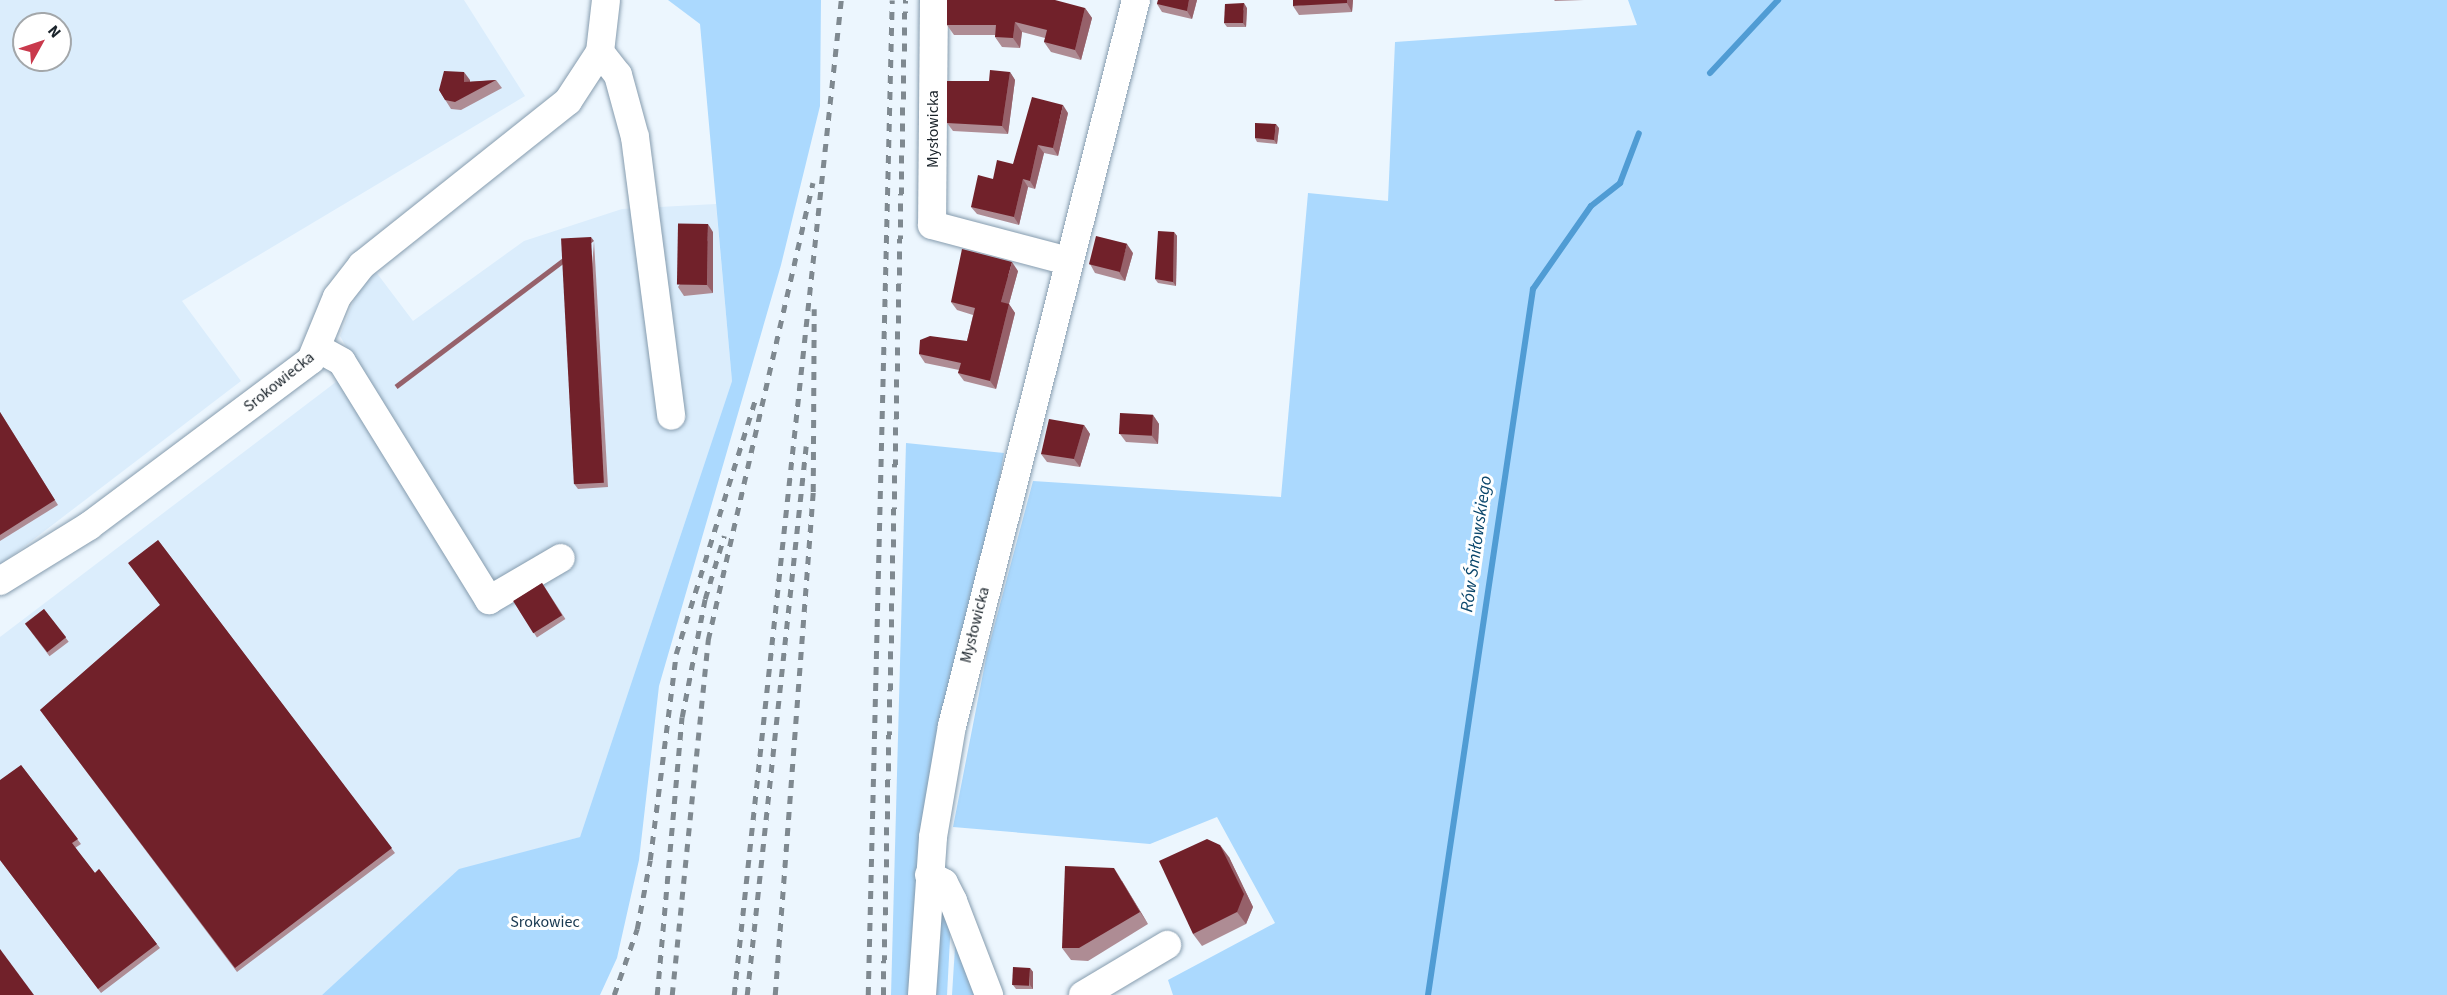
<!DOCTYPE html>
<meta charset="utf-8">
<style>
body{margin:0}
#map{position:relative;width:2447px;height:995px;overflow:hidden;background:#ecf6fe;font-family:"Source Sans 3",sans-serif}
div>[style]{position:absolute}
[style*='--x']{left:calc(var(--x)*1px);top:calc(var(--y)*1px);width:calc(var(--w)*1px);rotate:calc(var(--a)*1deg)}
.built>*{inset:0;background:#dbedfc}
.green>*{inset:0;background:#abd9fe}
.stream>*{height:6px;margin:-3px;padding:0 3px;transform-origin:3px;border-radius:3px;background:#509cd4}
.roads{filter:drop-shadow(0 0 2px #869cae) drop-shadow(0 0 2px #869cae)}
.minor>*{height:28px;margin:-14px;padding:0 14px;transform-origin:14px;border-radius:14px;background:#fff}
.rail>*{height:4.5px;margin-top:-2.25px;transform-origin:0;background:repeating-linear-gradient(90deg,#7f8990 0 8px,transparent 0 16px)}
.wall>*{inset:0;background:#ae8c94;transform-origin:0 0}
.shaded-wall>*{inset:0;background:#96616a;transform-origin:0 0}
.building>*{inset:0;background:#71212a;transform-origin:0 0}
span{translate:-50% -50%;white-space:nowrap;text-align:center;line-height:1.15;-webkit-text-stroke:6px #fff;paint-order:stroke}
.street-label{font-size:16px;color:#1a232a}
.park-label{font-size:16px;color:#183850}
.water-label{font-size:18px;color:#0a466b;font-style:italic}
.north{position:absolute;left:12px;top:12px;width:60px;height:60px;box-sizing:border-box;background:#fff;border:2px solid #a3a7aa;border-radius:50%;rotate:50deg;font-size:16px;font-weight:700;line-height:24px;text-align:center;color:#1a232a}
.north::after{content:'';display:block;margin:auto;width:21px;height:27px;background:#c9394c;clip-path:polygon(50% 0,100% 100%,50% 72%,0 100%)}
</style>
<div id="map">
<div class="built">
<div style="clip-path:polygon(evenodd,0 0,464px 0,525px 96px,182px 301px,241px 381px,0 565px,0 0,24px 24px,60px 24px,60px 60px,24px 60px,24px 24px)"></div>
<div style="clip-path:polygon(716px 204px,732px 381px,580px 837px,459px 870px,322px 995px,0 995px,0 637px,357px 366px,340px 336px,359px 287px,376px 272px,413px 321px,524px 241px,622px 209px)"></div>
</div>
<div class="green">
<div style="clip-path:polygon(668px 0,821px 0,820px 106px,781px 265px,659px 686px,639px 860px,617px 958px,600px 995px,322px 995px,459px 869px,580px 837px,732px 381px,700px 24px)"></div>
<div style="clip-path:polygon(1628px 0,2447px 0,2447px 995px,1173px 995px,1168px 980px,1275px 923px,1217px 817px,1150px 844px,953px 827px,987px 653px,1033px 481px,1281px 497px,1308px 193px,1388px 201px,1395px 42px,1637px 25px)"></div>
<div style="clip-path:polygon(906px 443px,1004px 453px,911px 995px,891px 995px)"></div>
<div style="clip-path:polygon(938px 905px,951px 920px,947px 995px,932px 995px)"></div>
<div style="clip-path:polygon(956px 932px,981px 995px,952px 995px)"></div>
</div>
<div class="stream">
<div style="--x:1710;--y:73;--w:100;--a:-47"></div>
<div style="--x:1428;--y:995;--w:714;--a:-81.54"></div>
<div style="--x:1533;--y:289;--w:101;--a:-55.1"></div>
<div style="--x:1591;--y:206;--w:37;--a:-38"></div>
<div style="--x:1620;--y:183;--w:53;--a:-69.2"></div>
</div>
<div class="roads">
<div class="minor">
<div style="--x:934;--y:0;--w:225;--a:90.5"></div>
<div style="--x:932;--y:225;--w:141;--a:14.8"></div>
<div style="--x:600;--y:52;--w:29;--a:52"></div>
<div style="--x:618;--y:75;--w:64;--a:74.7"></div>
<div style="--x:635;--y:137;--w:281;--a:82.6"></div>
<div style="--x:319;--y:349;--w:26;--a:29"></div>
<div style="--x:342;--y:362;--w:280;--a:58.3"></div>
<div style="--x:489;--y:600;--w:83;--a:-30.3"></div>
<div style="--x:0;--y:581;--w:105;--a:-31.7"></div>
<div style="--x:89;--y:526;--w:277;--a:-36.8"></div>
<div style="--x:311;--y:360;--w:68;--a:-67.6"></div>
<div style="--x:337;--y:297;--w:41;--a:-52"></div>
<div style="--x:362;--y:265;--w:263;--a:-38.5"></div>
<div style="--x:568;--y:101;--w:59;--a:-56.9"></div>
<div style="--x:600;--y:52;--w:52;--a:-83.4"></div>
<div style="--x:929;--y:875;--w:17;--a:28"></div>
<div style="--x:944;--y:883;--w:20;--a:63"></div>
<div style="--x:953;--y:901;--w:101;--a:69"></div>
<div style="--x:922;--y:995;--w:158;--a:-86"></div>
<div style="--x:933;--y:837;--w:113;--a:-80.3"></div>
<div style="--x:952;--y:726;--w:749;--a:-75.78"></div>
<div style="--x:1083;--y:995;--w:98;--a:-30.8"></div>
</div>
</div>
<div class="rail">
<div style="--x:614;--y:995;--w:70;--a:-70.8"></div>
<div style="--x:637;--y:929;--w:70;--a:-79.3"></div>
<div style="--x:650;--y:860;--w:208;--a:-82.8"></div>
<div style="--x:676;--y:654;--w:269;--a:-72.7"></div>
<div style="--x:657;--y:995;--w:279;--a:-84.9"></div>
<div style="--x:682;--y:717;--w:120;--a:-79"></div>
<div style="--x:705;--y:599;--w:66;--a:-73.2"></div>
<div style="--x:672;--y:995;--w:357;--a:-84.2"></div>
<div style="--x:708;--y:640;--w:469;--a:-77.1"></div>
<div style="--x:734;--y:995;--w:1001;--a:-83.86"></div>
<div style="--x:747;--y:995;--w:552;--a:-83.87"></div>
<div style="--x:775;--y:995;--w:504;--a:-85.68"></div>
<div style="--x:813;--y:492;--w:183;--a:-89.7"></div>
<div style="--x:868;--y:995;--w:995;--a:-88.62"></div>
<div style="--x:883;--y:995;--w:995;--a:-88.73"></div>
</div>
<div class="wall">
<div style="clip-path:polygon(1158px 0,1197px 0,1192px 19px,1162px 12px,1157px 4px)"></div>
<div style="clip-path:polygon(1353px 0,1352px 12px,1299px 15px,1293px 6px)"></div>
<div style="clip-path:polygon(1554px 0,1584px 0,1555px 1px)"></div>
<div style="clip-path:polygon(1085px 8px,1092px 18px,1081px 60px,1051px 52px,1044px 42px,1045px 38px,1022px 32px,1020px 48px,1002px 47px,995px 37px,995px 35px,954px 35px,947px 25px)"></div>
<div style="clip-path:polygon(1247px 8px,1246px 27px,1227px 27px,1224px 23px)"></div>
<div style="clip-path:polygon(1010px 72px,1015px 80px,1008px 134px,953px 131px,947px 123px,989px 81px)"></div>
<div style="clip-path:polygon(470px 80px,470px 82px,496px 80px,502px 88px,461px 110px,451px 109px,439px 90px)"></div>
<div style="clip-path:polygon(1068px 113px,1058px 156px,1044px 153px,1035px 189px,1028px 187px,1019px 225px,977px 214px,971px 207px,993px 179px,1013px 164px)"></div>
<div style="clip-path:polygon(1279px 128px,1277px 144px,1257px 142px,1255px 138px)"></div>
<div style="clip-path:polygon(713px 232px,713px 293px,684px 296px,678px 287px)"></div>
<div style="clip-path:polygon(1174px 232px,1177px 236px,1176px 286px,1158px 283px,1155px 279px)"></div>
<div style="clip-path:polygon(594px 241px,608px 487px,578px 489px,575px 485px)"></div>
<div style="clip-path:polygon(1133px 253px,1125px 281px,1095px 273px,1090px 264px)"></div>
<div style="clip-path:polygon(1018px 271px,1009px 304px,1015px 313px,996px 389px,964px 381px,958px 373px,959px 370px,925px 363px,919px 354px,967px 341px,973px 315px,957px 310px,951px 302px)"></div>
<div style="clip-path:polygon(0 412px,58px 505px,0 541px)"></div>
<div style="clip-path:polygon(1153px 415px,1159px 424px,1158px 444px,1126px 442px,1120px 434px)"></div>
<div style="clip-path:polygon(1084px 425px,1090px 434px,1080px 467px,1047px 462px,1041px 454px)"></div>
<div style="clip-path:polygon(158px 540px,395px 853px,237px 972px,40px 710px,160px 605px)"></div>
<div style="left:542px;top:583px;width:43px;height:34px;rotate:57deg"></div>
<div style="left:44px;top:609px;width:41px;height:24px;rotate:53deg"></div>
<div style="clip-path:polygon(21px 765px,81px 844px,75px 848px,95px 873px,99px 869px,160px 948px,101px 993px,0 860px)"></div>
<div style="clip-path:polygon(1229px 857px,1253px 907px,1246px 924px,1202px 946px,1193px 934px)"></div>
<div style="clip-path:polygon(1122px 881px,1148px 924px,1088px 961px,1071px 960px,1062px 948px)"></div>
<div style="clip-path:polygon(1030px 968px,1033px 972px,1033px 989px,1016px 989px,1013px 985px)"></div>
</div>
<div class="shaded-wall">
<div style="clip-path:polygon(1189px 0,1197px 0,1192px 19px,1187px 11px)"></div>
<div style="clip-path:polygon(1347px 0,1353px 0,1352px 12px,1347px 3px)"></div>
<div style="clip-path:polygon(1244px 3px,1247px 8px,1246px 27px,1243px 23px)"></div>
<div style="clip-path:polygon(1085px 8px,1092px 18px,1081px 60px,1075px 50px)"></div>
<div style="clip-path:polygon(1015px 22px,1022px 32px,1020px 48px,1013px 38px)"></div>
<div style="clip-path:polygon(464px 72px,470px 80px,470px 90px,464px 82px)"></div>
<div style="clip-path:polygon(1010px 72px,1015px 80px,1008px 134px,1002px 126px)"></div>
<div style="clip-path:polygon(1063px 105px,1068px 113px,1058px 156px,1053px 148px)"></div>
<div style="clip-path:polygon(1276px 124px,1279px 128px,1277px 144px,1274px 140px)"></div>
<div style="clip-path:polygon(1038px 145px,1044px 153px,1035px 189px,1030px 181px)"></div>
<div style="clip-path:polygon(1023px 179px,1028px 187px,1019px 225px,1014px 217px)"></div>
<div style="clip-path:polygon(708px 224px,713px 232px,713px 293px,707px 285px)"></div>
<div style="clip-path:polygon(1174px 232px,1177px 236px,1176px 286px,1173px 282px)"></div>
<div style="left:591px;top:237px;width:5px;height:246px;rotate:53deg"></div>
<div style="clip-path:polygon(1127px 244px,1133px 253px,1125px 281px,1119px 272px)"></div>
<div style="clip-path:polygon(1012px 262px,1018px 271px,1007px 311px,1001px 302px)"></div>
<div style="clip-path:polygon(1009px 304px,1015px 313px,996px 389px,990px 381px)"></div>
<div style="clip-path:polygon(1153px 415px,1159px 424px,1158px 444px,1152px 436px)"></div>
<div style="clip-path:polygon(1084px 425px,1090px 434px,1080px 467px,1074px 459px)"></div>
<div style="clip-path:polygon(1220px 845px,1229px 857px,1253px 907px,1246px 924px,1237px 912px)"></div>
<div style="clip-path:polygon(1114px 868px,1122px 881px,1148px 924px,1140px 912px)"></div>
<div style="clip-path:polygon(1030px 968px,1033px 972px,1033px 989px,1030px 985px)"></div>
</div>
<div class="building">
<div style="clip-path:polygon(947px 0,1055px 0,1085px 8px,1075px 50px,1044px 42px,1047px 30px,1015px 22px,1013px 38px,995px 37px,996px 25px,947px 25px)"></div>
<div style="clip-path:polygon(1158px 0,1189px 0,1187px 11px,1157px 4px)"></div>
<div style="clip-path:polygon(1293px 0,1347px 0,1347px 3px,1293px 6px)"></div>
<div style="clip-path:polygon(1244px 3px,1243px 23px,1224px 23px,1225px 4px)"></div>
<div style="clip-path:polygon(990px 70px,1010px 72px,1002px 126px,947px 123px,947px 81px,989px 81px)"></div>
<div style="clip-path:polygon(444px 71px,464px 72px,464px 82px,496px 80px,455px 102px,445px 100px,439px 90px)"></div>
<div style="clip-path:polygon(1032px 97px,1063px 105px,1053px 148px,1038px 145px,1030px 181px,1023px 179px,1014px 217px,971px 207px,978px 175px,993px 179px,997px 160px,1013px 164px)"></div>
<div style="clip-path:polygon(1255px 123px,1276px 124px,1274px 140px,1255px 138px)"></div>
<div style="left:708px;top:224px;width:61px;height:30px;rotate:91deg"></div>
<div style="clip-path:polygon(1158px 231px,1174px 232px,1173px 282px,1155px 279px)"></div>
<div style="left:1096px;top:236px;width:32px;height:29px;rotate:14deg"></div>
<div style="left:591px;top:237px;width:246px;height:30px;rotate:87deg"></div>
<div style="clip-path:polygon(962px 249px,1012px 262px,1001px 302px,1009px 304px,990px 381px,958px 373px,961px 363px,919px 354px,920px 340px,930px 336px,967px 341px,975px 308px,951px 302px)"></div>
<div style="clip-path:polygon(0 412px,55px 500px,0 535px)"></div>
<div style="left:1120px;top:413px;width:33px;height:21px;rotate:3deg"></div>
<div style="clip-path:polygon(1049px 419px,1084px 425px,1074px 459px,1041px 454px)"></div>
<div style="clip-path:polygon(158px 540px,392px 848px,235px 968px,40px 710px,160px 605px,128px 563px)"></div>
<div style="left:542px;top:583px;width:38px;height:34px;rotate:58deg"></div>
<div style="left:44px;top:609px;width:36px;height:24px;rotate:52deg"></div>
<div style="clip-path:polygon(21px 765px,78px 839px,72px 843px,95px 873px,99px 869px,157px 944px,98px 989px,0 860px,0 780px)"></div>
<div style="clip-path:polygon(1207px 839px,1220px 845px,1244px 894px,1237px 912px,1193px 934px,1159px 861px)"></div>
<div style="clip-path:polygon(1065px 866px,1114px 868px,1140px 912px,1079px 948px,1062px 948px)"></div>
<div style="clip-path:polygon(0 949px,34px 995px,0 995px)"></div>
<div style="left:1013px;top:967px;width:17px;height:18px;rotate:3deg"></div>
</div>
<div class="street-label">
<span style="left:933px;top:129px;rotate:-90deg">Mysłowicka</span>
<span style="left:279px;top:382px;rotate:-39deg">Srokowiecka</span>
<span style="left:975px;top:625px;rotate:-76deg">Mysłowicka</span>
</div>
<div class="park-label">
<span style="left:545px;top:922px">Srokowiec</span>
</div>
<div class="water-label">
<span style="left:1477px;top:544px;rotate:-82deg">Rów Śmiłowskiego</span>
</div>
<div class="north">N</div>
</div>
